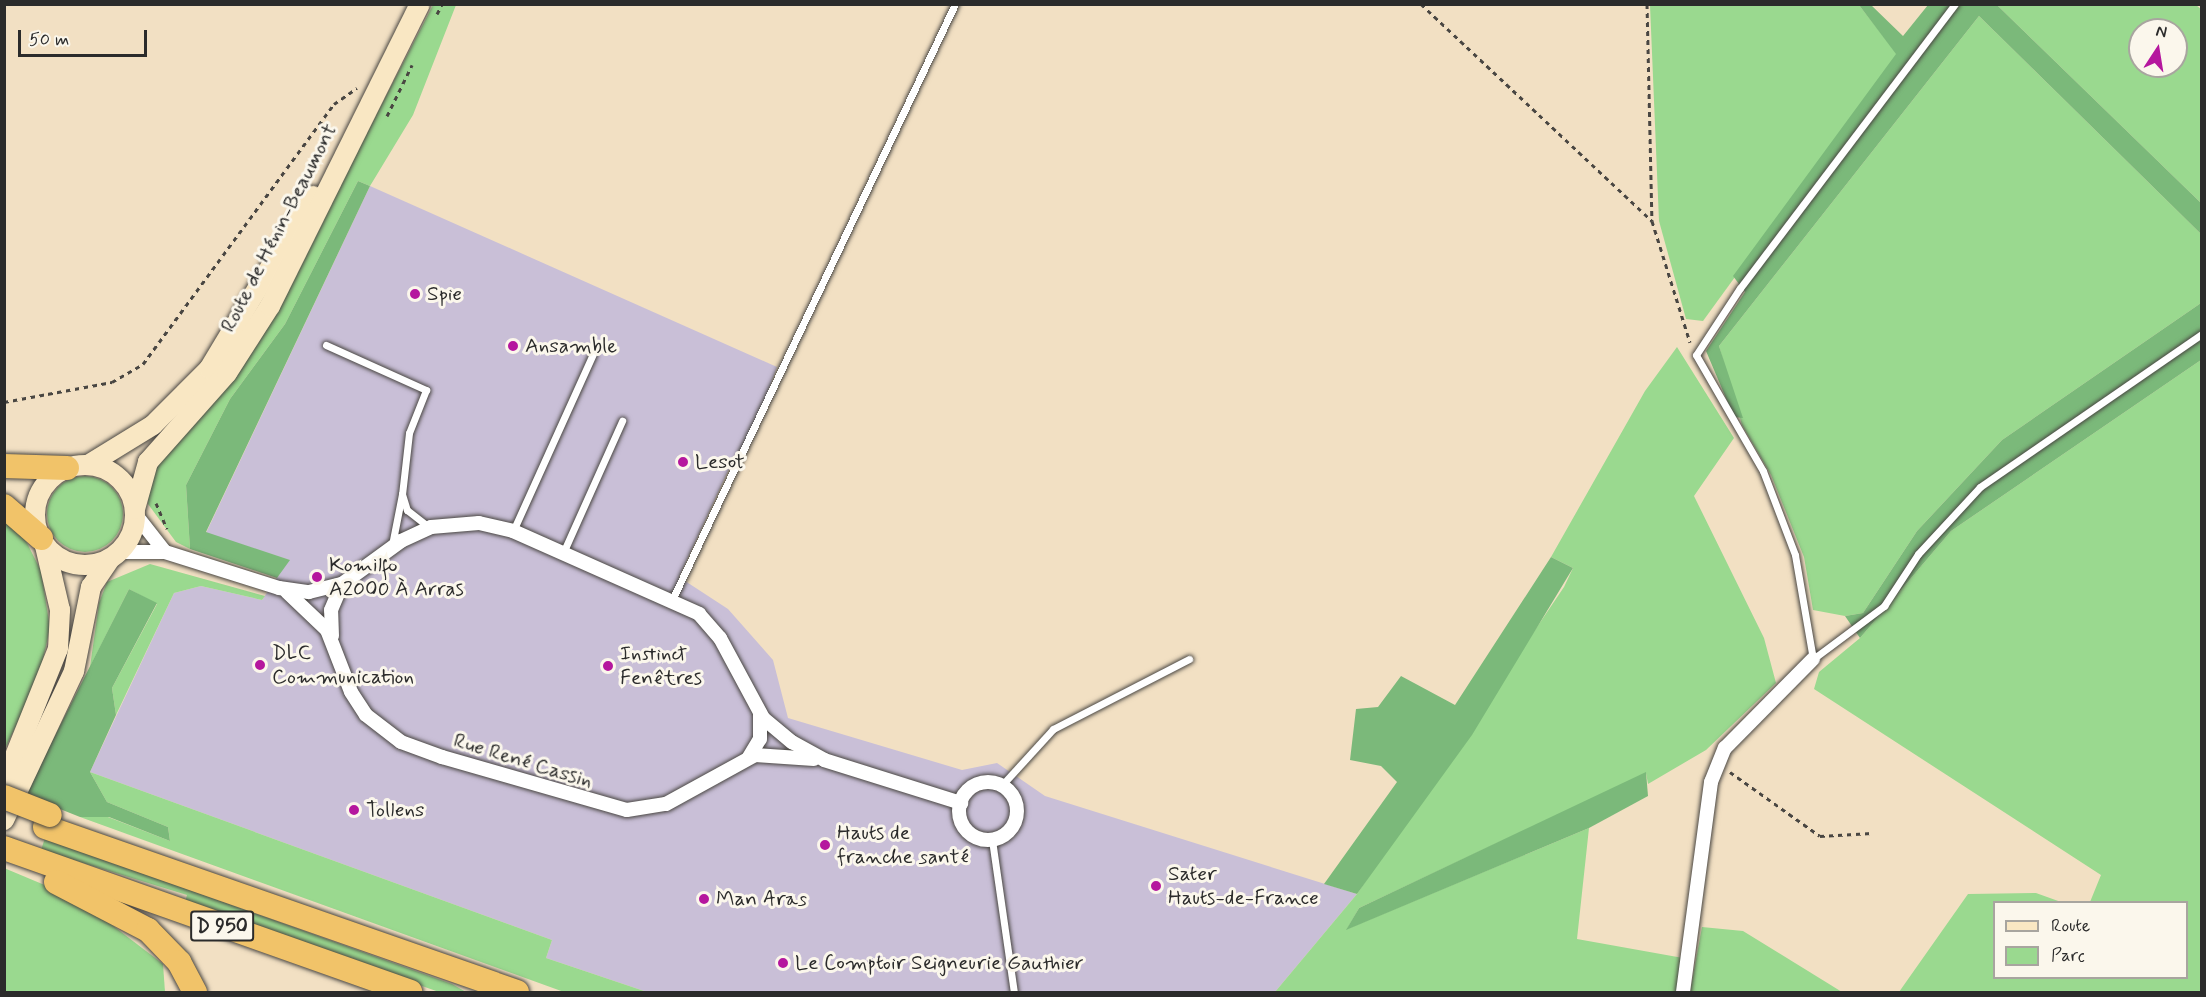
<!DOCTYPE html>
<meta charset="utf-8">
<style>
body{margin:0}
#map{position:relative;width:2206px;height:997px;overflow:hidden;background:#f2e0c3;font-family:Mynerve,sans-serif}
div>[style]{position:absolute}
[style*='--x']{left:calc(var(--x)*1px);top:calc(var(--y)*1px);width:calc(var(--w)*1px);rotate:calc(var(--a)*1deg)}
.industrial>*{inset:0;background:#c9bfd7}
.green>*{inset:0;background:#9ad98f}
.round{border-radius:50%}
.forest>*{inset:0;background:#7bb97a}
.path>*{height:3px;margin-top:-1.5px;transform-origin:0;background:repeating-linear-gradient(90deg,#494642 0 4.5px,transparent 0 9px)}
.roads{filter:drop-shadow(0 0 2px #494642) drop-shadow(0 0 2px #494642)}
.service>*{height:7px;margin:-3.5px;padding:0 3.5px;transform-origin:3.5px;border-radius:3.5px;background:#fff}
.minor>*{height:14px;margin:-7px;padding:0 7px;transform-origin:7px;border-radius:7px;background:#fff}
.minor>.ring{margin:-7px;padding:0;box-sizing:content-box;background:none;border:14px solid #fff;border-radius:50%}
.secondary>*{height:20px;margin:-10px;padding:0 10px;transform-origin:10px;border-radius:10px;background:#f9e7c3}
.secondary>.ring{margin:-10px;padding:0;box-sizing:content-box;background:none;border:20px solid #f9e7c3;border-radius:50%}
.trunk>*{height:24px;margin:-12px;padding:0 12px;transform-origin:12px;border-radius:12px;background:#f1c369}
.bridges{filter:drop-shadow(0 0 2px #494642) drop-shadow(0 0 2px #494642)}
.trunk-bridge>*{height:24px;margin:-12px;padding:0 12px;transform-origin:12px;border-radius:12px;background:#f1c369}
.dots>*{width:16px;height:16px;translate:-50% -50%;box-sizing:border-box;border:3px solid #fbf7ec;border-radius:50%}
span{translate:-50% -50%;white-space:nowrap;text-align:center;line-height:1.15;-webkit-text-stroke:6px #fbf7ec;paint-order:stroke}
.shield-label span{padding:2px 4px;background:#fbf7ec;border:2px solid;border-radius:4px;-webkit-text-stroke-width:0}
.shield-label{font-size:20px;color:#2b2b2b;font-weight:700}
.street-label{font-size:21px;color:#2b2b2b}
.poi-label{font-size:21px;color:#2b2b2b}
.left{translate:0 -50%;text-align:left}
.frame{position:absolute;inset:0;border:6px solid #2b2b2b;pointer-events:none}
.legend{position:absolute;left:1993px;top:901px;width:195px;height:78px;box-sizing:border-box;background:#fbf7ec;border:2px solid #a8a59f;margin:0;padding:8px 10px;list-style:none;font-size:18px;color:#2b2b2b}
.legend li{display:flex;align-items:center;gap:12px;height:30px}
.legend b{width:30px;border:2px solid #a8a59f}
.north{position:absolute;left:2128px;top:18px;width:60px;height:60px;box-sizing:border-box;background:#fbf7ec;border:2px solid #a8a59f;border-radius:50%;rotate:12deg;font-size:16px;font-weight:700;line-height:24px;text-align:center;color:#2b2b2b}
.north::after{content:'';display:block;margin:auto;width:21px;height:27px;background:#b5179e;clip-path:polygon(50% 0,100% 100%,50% 72%,0 100%)}
.scale{position:absolute;left:18px;top:30px;width:129px;height:27px;box-sizing:border-box;border:3px solid #2b2b2b;border-top:0;padding-left:8px;font-size:18px;line-height:21px;white-space:nowrap;color:#2b2b2b;-webkit-text-stroke:4px #fbf7ec;paint-order:stroke}
</style>
<div id="map">
<div class="industrial">
<div style="clip-path:polygon(370px 186px,777px 367px,748px 446px,728px 471px,679px 577px,728px 609px,773px 660px,788px 718px,962px 770px,997px 763px,1045px 796px,1357px 894px,1275px 992px,647px 992px,546px 958px,552px 940px,90px 772px,174px 593px,201px 586px,262px 600px,289px 560px,206px 533px)"></div>
</div>
<div class="green">
<div style="clip-path:polygon(433px 5px,456px 5px,413px 115px,370px 186px,358px 181px,285px 324px,230px 399px,186px 485px,190px 549px,176px 542px,148px 504px,147px 486px,155px 463px,258px 344px)"></div>
<div style="clip-path:polygon(1650px 5px,1859px 5px,1897px 54px,1703px 321px,1686px 319px,1659px 221px)"></div>
<div style="clip-path:polygon(evenodd,1997px 5px,2196px 5px,2202px 10px,2201px 203px,1997px 5px,2140px 30px,2176px 30px,2176px 66px,2140px 66px,2140px 30px)"></div>
<div style="clip-path:polygon(1979px 16px,2201px 234px,2201px 303px,2002px 440px,1917px 531px,1863px 613px,1845px 616px,1813px 610px,1804px 557px,1771px 475px,1742px 425px,1719px 346px)"></div>
<div style="clip-path:polygon(1677px 347px,1734px 438px,1694px 496px,1764px 638px,1776px 683px,1706px 750px,1648px 784px,1646px 773px,1359px 908px,1347px 929px,1589px 828px,1577px 939px,1683px 958px,1678px 992px,1275px 992px,1357px 894px,1564px 587px,1573px 568px,1551px 557px,1645px 391px)"></div>
<div style="clip-path:polygon(2201px 360px,2201px 992px,1899px 992px,1968px 894px,2036px 893px,2061px 902px,1994px 902px,1994px 978px,2186px 978px,2186px 902px,2090px 902px,2101px 875px,1814px 689px,1819px 672px,1860px 638px,1951px 531px)"></div>
<div class="round" style="left:47px;top:476px;width:76px;height:76px"></div>
<div style="clip-path:polygon(5px 520px,24px 537px,41px 571px,50px 628px,39px 677px,5px 749px)"></div>
<div style="clip-path:polygon(150px 564px,265px 596px,262px 600px,201px 586px,174px 593px,116px 715px,112px 688px,157px 604px,129px 589px,90px 667px,99px 603px,107px 582px)"></div>
<div style="clip-path:polygon(90px 772px,552px 940px,546px 958px,647px 992px,564px 992px,80px 817px,108px 817px,170px 841px,168px 827px,107px 802px)"></div>
<div style="clip-path:polygon(45px 838px,452px 984px,466px 992px,439px 992px,185px 902px,187px 895px,41px 850px)"></div>
<div style="clip-path:polygon(4px 868px,78px 899px,163px 964px,165px 992px,5px 992px)"></div>
<div style="clip-path:polygon(1702px 927px,1743px 931px,1842px 992px,1690px 992px)"></div>
</div>
<div class="forest">
<div style="clip-path:polygon(1859px 5px,1871px 5px,1903px 36px,1928px 5px,1997px 5px,2201px 203px,2201px 234px,1979px 16px,1719px 346px,1743px 418px,1734px 417px,1706px 351px,1745px 292px,1733px 276px,1896px 54px)"></div>
<div style="clip-path:polygon(358px 181px,370px 186px,206px 532px,290px 560px,277px 578px,190px 549px,186px 485px,230px 399px,285px 324px)"></div>
<div style="clip-path:polygon(2201px 303px,2201px 360px,1951px 531px,1860px 638px,1845px 616px,1863px 613px,1917px 531px,2002px 440px)"></div>
<div style="clip-path:polygon(1551px 557px,1573px 568px,1472px 735px,1357px 894px,1324px 884px,1397px 782px,1381px 766px,1350px 760px,1356px 709px,1378px 707px,1401px 676px,1455px 705px)"></div>
<div style="clip-path:polygon(129px 589px,157px 603px,112px 688px,116px 715px,90px 772px,107px 802px,168px 827px,170px 841px,109px 817px,80px 817px,25px 795px)"></div>
<div style="clip-path:polygon(1646px 772px,1648px 796px,1589px 828px,1346px 930px,1359px 908px)"></div>
</div>
<div class="path">
<div style="--x:1421;--y:4;--w:317;--a:43.2"></div>
<div style="--x:1647;--y:4;--w:217;--a:88.7"></div>
<div style="--x:1652;--y:221;--w:127;--a:72.6"></div>
<div style="--x:437;--y:14;--w:11;--a:-63"></div>
<div style="--x:387;--y:116;--w:57;--a:-63.9"></div>
<div style="--x:4;--y:402;--w:110;--a:-10.5"></div>
<div style="--x:112;--y:382;--w:36;--a:-30"></div>
<div style="--x:143;--y:364;--w:323;--a:-53.7"></div>
<div style="--x:334;--y:104;--w:28;--a:-35"></div>
<div style="--x:156;--y:503;--w:28;--a:67"></div>
<div style="--x:1730;--y:772;--w:110;--a:35.4"></div>
<div style="--x:1820;--y:836;--w:52;--a:-3.3"></div>
</div>
<div class="roads">
<div class="service">
<div style="--x:1955;--y:4;--w:356;--a:127.1"></div>
<div style="--x:1740;--y:288;--w:80;--a:123.3"></div>
<div style="--x:1696;--y:355;--w:134;--a:60"></div>
<div style="--x:1763;--y:471;--w:90;--a:69.1"></div>
<div style="--x:1795;--y:555;--w:106;--a:80.2"></div>
<div style="--x:1813;--y:659;--w:89;--a:-36.7"></div>
<div style="--x:1884;--y:606;--w:62;--a:-56.8"></div>
<div style="--x:1918;--y:554;--w:91;--a:-47.2"></div>
<div style="--x:1980;--y:487;--w:270;--a:-34.6"></div>
<div style="--x:326;--y:345;--w:110;--a:24.2"></div>
<div style="--x:426;--y:390;--w:46;--a:111.6"></div>
<div style="--x:409;--y:433;--w:61;--a:96.5"></div>
<div style="--x:513;--y:531;--w:194;--a:-65.7"></div>
<div style="--x:392;--y:545;--w:52;--a:-78.9"></div>
<div style="--x:402;--y:494;--w:17;--a:73"></div>
<div style="--x:407;--y:510;--w:28;--a:38"></div>
<div style="--x:563;--y:553;--w:145;--a:-65.9"></div>
<div style="--x:672;--y:600;--w:660;--a:-64.6"></div>
<div style="--x:1001;--y:786;--w:77;--a:-47.6"></div>
<div style="--x:1053;--y:729;--w:153;--a:-27.2"></div>
<div style="--x:992;--y:840;--w:154;--a:81.8"></div>
</div>
<div class="minor">
<div style="--x:136;--y:515;--w:47;--a:51.9"></div>
<div style="--x:120;--y:552;--w:45;--a:0"></div>
<div style="--x:165;--y:552;--w:120;--a:17.5"></div>
<div style="--x:279;--y:588;--w:30;--a:8"></div>
<div style="--x:309;--y:592;--w:34;--a:-14"></div>
<div style="--x:342;--y:584;--w:73;--a:-36.1"></div>
<div style="--x:401;--y:541;--w:33;--a:-25"></div>
<div style="--x:431;--y:527;--w:48;--a:-4.8"></div>
<div style="--x:479;--y:523;--w:35;--a:13"></div>
<div style="--x:513;--y:531;--w:204;--a:24"></div>
<div style="--x:699;--y:614;--w:32;--a:49"></div>
<div style="--x:720;--y:638;--w:91;--a:61.7"></div>
<div style="--x:763;--y:718;--w:38;--a:40"></div>
<div style="--x:792;--y:742;--w:37;--a:29"></div>
<div style="--x:824;--y:760;--w:144;--a:17.4"></div>
<div style="--x:287;--y:592;--w:55;--a:43.5"></div>
<div style="--x:327;--y:630;--w:66;--a:68.8"></div>
<div style="--x:351;--y:692;--w:27;--a:57"></div>
<div style="--x:366;--y:715;--w:44;--a:37.6"></div>
<div style="--x:401;--y:742;--w:44;--a:20.1"></div>
<div style="--x:442;--y:757;--w:192;--a:16"></div>
<div style="--x:627;--y:810;--w:39;--a:-9"></div>
<div style="--x:666;--y:804;--w:102;--a:-28.8"></div>
<div style="--x:755;--y:755;--w:59;--a:3.9"></div>
<div style="--x:332;--y:636;--w:26;--a:-92"></div>
<div style="--x:331;--y:610;--w:28;--a:-67"></div>
<div style="--x:749;--y:757;--w:21;--a:-59"></div>
<div style="--x:760;--y:739;--w:26;--a:-90"></div>
<div class="ring" style="left:959px;top:782px;width:44px;height:44px"></div>
<div style="--x:1683;--y:992;--w:212;--a:-82.4"></div>
<div style="--x:1711;--y:782;--w:37;--a:-68"></div>
<div style="--x:1725;--y:748;--w:125;--a:-45.3"></div>
</div>
<div class="secondary">
<div class="ring" style="left:35px;top:465px;width:80px;height:80px"></div>
<div style="--x:88;--y:465;--w:76;--a:-31.6"></div>
<div style="--x:153;--y:425;--w:79;--a:-45"></div>
<div style="--x:209;--y:369;--w:202;--a:-59"></div>
<div style="--x:135;--y:509;--w:49;--a:-74.5"></div>
<div style="--x:148;--y:462;--w:119;--a:-48.4"></div>
<div style="--x:227;--y:373;--w:80;--a:-57.3"></div>
<div style="--x:270;--y:306;--w:337;--a:-63.6"></div>
<div style="--x:4;--y:783;--w:144;--a:-68.1"></div>
<div style="--x:58;--y:649;--w:39;--a:-87"></div>
<div style="--x:60;--y:610;--w:66;--a:-103.2"></div>
<div style="--x:4;--y:820;--w:165;--a:-64.8"></div>
<div style="--x:74;--y:671;--w:86;--a:-78.6"></div>
<div style="--x:91;--y:587;--w:34;--a:-56"></div>
</div>
<div class="trunk">
<div style="--x:4;--y:466;--w:63;--a:1.8"></div>
<div style="--x:4;--y:506;--w:49;--a:40.9"></div>
<div style="--x:45;--y:827;--w:500;--a:19.27"></div>
<div style="--x:4;--y:848;--w:431;--a:19.5"></div>
<div style="--x:56;--y:882;--w:104;--a:27.6"></div>
<div style="--x:148;--y:930;--w:45;--a:45.9"></div>
<div style="--x:179;--y:962;--w:34;--a:62"></div>
</div>
</div>
<div class="bridges">
<div class="trunk-bridge">
<div style="--x:4;--y:797;--w:49;--a:21.4"></div>
</div>
</div>
<div class="dots">
<div style="left:415px;top:294px;background:#b5179e"></div>
<div style="left:513px;top:346px;background:#b5179e"></div>
<div style="left:683px;top:462px;background:#b5179e"></div>
<div style="left:317px;top:577px;background:#b5179e"></div>
<div style="left:260px;top:665px;background:#b5179e"></div>
<div style="left:608px;top:666px;background:#b5179e"></div>
<div style="left:354px;top:810px;background:#b5179e"></div>
<div style="left:825px;top:845px;background:#b5179e"></div>
<div style="left:1156px;top:886px;background:#b5179e"></div>
<div style="left:704px;top:899px;background:#b5179e"></div>
<div style="left:783px;top:963px;background:#b5179e"></div>
</div>
<div class="shield-label">
<span style="left:222px;top:926px">D 950</span>
</div>
<div class="street-label">
<span style="left:279px;top:228px;rotate:-63deg">Route de Hénin-Beaumont</span>
<span style="left:523px;top:761px;rotate:17deg">Rue René Cassin</span>
</div>
<div class="poi-label">
<span class="left" style="left:427px;top:294px">Spie</span>
<span class="left" style="left:525px;top:346px">Ansamble</span>
<span class="left" style="left:695px;top:462px">Lesot</span>
<span class="left" style="left:329px;top:577px">Komilfo<br>A2000 À Arras</span>
<span class="left" style="left:272px;top:665px">DLC<br>Communication</span>
<span class="left" style="left:620px;top:666px">Instinct<br>Fenêtres</span>
<span class="left" style="left:366px;top:810px">Tollens</span>
<span class="left" style="left:837px;top:845px">Hauts de<br>franche santé</span>
<span class="left" style="left:1168px;top:886px">Sater<br>Hauts-de-France</span>
<span class="left" style="left:716px;top:899px">Man Aras</span>
<span class="left" style="left:795px;top:963px">Le Comptoir Seigneurie Gauthier</span>
</div>
<div class="frame"></div>
<ul class="legend">
<li><b style="height:8px;background:#f9e7c3"></b>Route</li>
<li><b style="height:16px;background:#9ad98f"></b>Parc</li>
</ul>
<div class="north">N</div>
<div class="scale">50 m</div>
</div>
